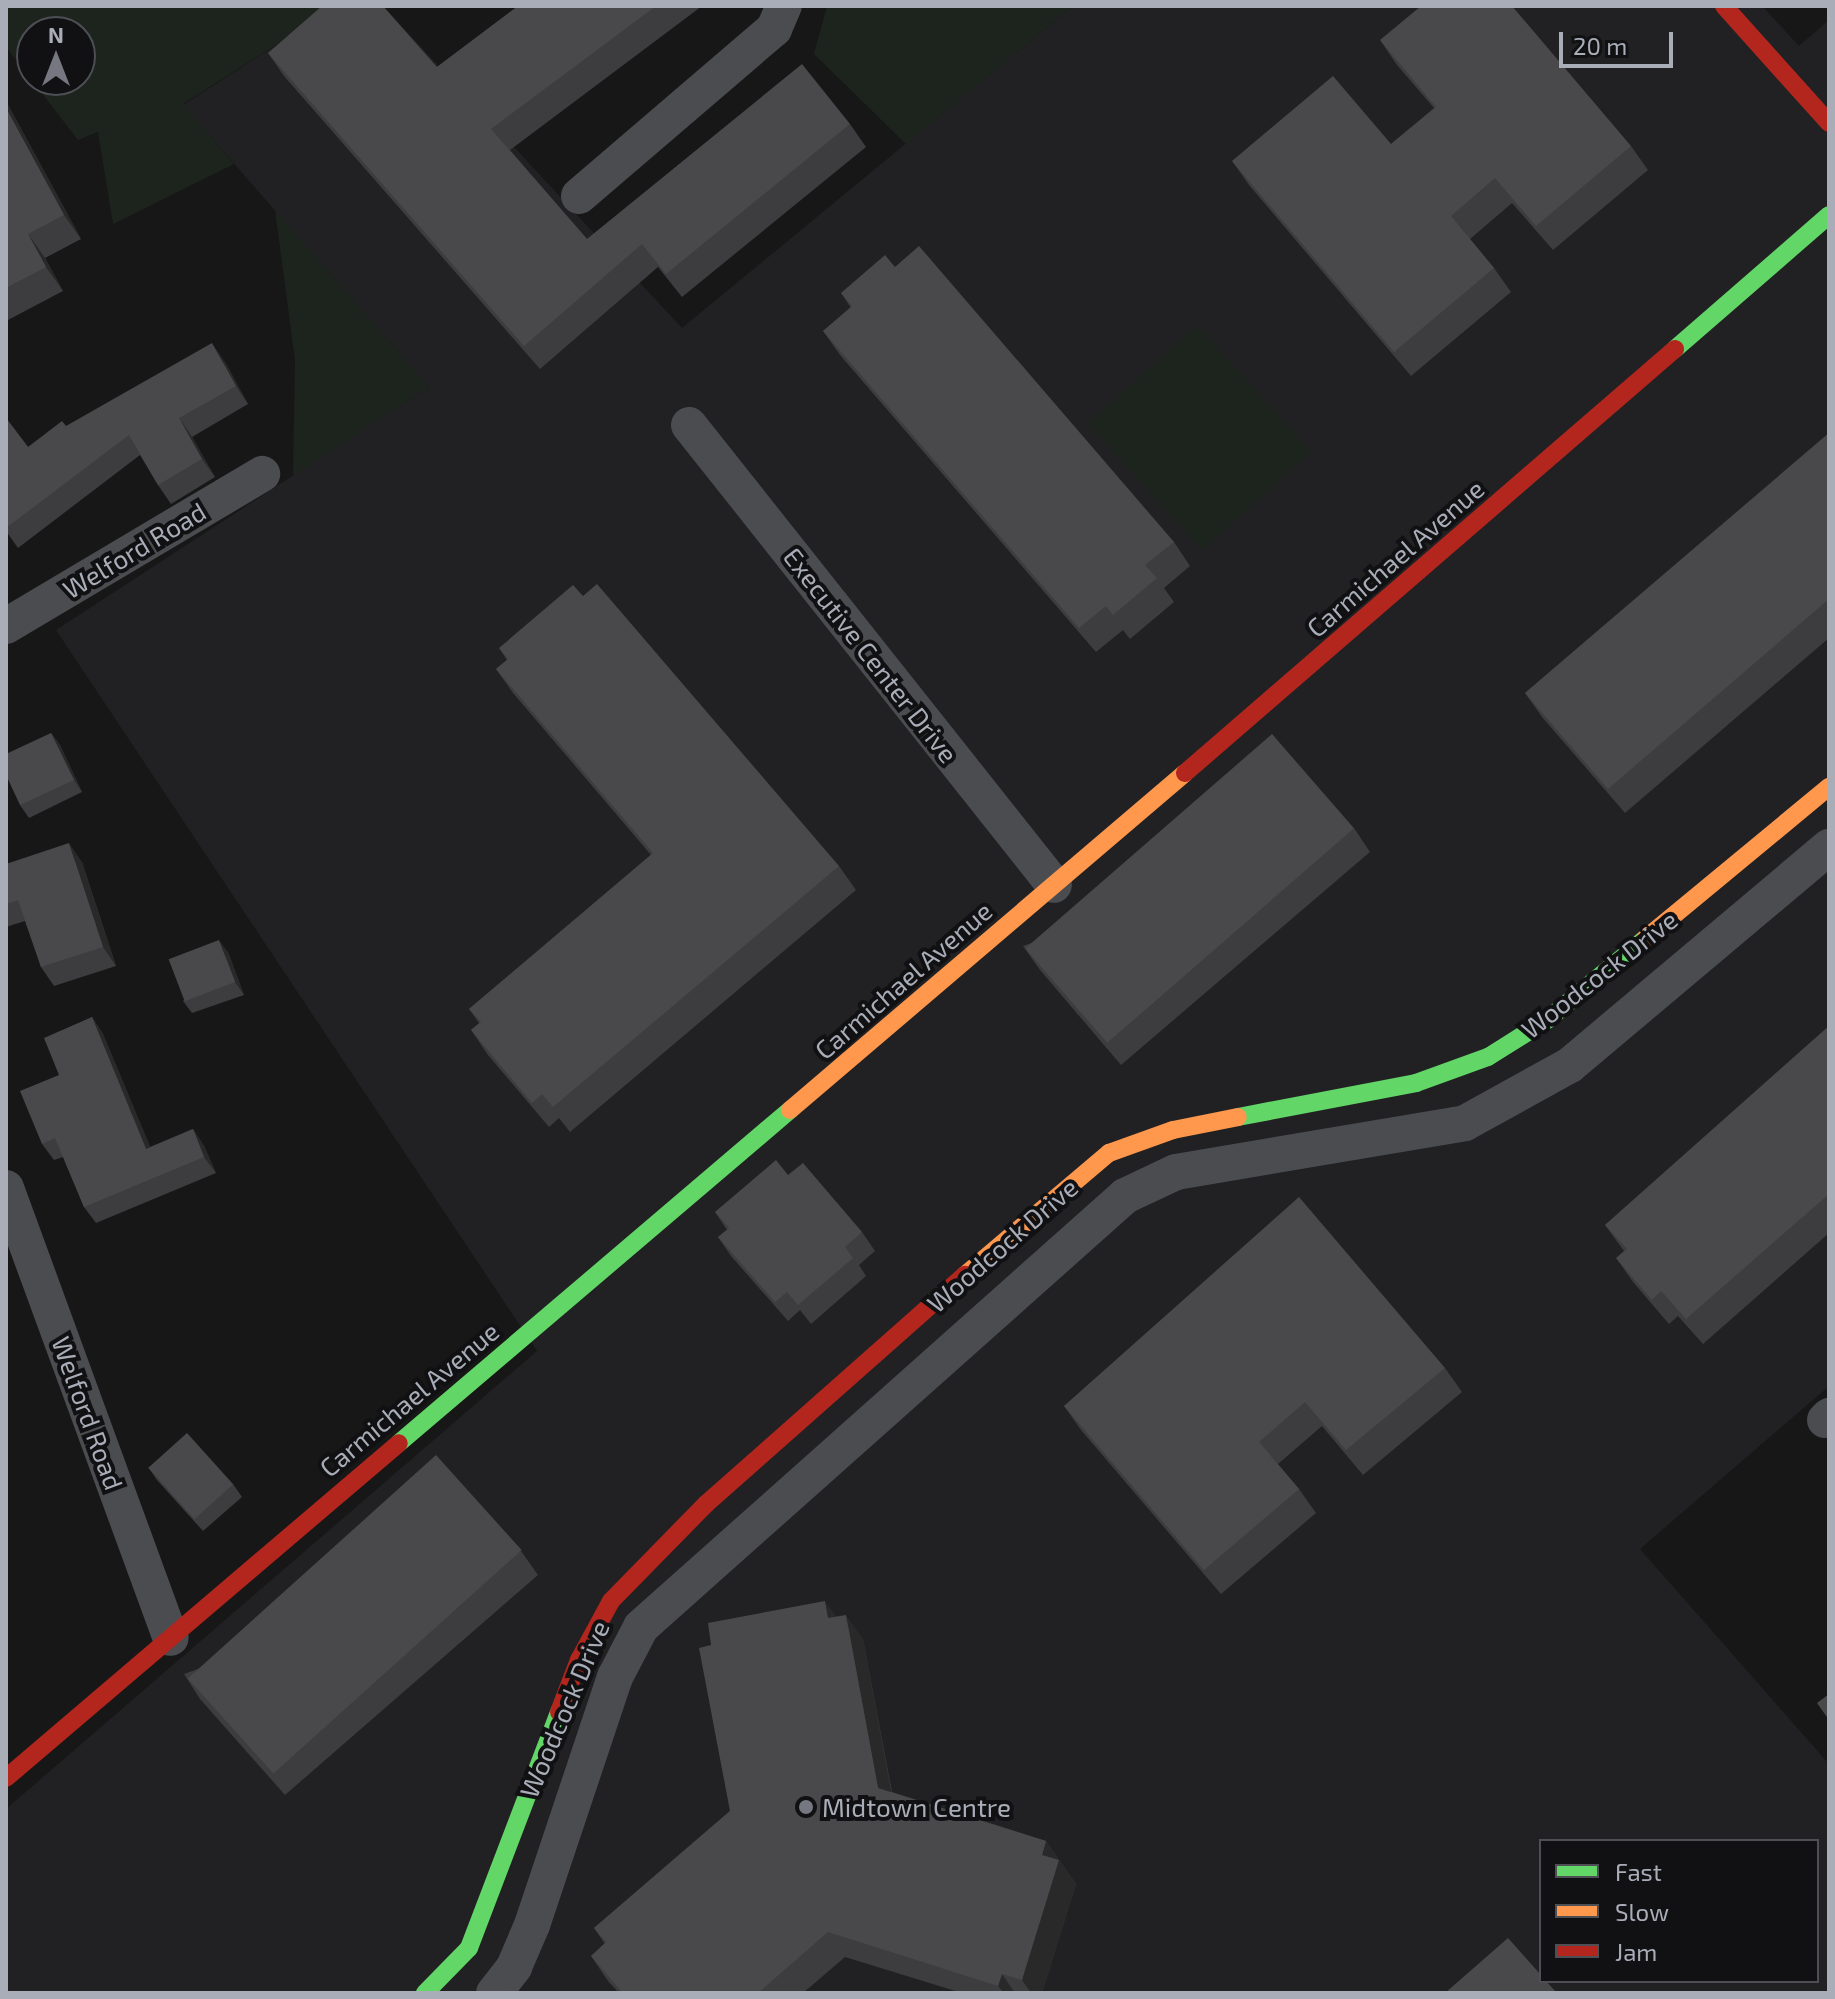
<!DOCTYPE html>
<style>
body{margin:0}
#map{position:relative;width:1835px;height:1999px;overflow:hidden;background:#171717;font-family:"Exo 2",sans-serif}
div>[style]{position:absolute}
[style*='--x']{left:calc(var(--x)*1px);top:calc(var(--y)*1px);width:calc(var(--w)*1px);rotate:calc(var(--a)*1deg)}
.built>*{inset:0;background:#212123}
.green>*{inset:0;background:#1d241e;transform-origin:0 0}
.street>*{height:36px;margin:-18px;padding:0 18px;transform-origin:18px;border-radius:18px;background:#4b4c50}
.fast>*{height:18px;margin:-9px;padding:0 9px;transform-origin:9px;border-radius:9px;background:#63d668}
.slow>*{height:18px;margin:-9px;padding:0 9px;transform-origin:9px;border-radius:9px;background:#ff974d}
.jam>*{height:18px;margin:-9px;padding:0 9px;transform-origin:9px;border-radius:9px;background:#b3261e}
.wall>*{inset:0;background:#3d3d3f}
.shaded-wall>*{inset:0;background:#29292a}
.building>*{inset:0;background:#49494c;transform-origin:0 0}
.dots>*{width:22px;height:22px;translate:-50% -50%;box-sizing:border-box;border:4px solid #111113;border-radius:50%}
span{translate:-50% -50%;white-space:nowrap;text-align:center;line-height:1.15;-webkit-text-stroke:8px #111113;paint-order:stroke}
.street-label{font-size:26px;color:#a8adb8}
.poi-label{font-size:26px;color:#a8adb8}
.left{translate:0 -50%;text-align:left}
.frame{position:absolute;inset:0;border:8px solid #a8adb8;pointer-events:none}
.legend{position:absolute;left:1539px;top:1839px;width:280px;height:144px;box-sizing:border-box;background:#111113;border:2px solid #4d4f55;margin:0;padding:10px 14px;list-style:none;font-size:24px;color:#a8adb8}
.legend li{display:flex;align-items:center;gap:16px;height:40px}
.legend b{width:40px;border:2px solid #4d4f55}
.north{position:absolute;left:16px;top:16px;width:80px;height:80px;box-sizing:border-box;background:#111113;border:2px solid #4d4f55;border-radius:50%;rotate:0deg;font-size:22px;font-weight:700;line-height:32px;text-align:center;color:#a8adb8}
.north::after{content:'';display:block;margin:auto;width:28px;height:36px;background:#757880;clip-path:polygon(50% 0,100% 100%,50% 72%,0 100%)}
.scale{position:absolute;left:1559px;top:32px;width:114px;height:36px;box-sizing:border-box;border:4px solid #a8adb8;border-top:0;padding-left:10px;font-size:24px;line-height:28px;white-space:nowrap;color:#a8adb8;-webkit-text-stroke:6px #111113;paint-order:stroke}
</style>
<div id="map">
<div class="built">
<div style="clip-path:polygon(evenodd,337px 6px,383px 6px,682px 328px,1073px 6px,1762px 6px,1799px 46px,1829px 20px,1829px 1386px,1640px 1549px,1829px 1764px,1829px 1993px,6px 1993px,6px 1809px,537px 1351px,56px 630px,429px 387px,183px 105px,337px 6px,1541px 1841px,1817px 1841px,1817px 1981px,1541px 1981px,1541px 1841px)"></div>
</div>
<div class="green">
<div style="clip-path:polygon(evenodd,6px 6px,337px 6px,183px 104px,234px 164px,113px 224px,98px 132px,78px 140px,6px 47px,6px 6px,32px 32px,80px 32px,80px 80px,32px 80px,32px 32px)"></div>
<div style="clip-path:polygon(827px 6px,1073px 6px,906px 144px,814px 54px)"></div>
<div style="clip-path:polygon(275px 210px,429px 387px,293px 476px,295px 360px)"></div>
<div style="left:1197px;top:325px;width:171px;height:147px;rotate:48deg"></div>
</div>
<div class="street">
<div style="--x:579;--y:196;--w:257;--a:-40.6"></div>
<div style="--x:774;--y:29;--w:25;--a:-67"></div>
<div style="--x:689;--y:425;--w:587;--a:51.57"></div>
<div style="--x:6;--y:626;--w:298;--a:-30.7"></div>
<div style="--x:6;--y:1188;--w:479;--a:69.9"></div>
<div style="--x:1825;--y:1420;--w:6;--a:-45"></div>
<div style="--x:494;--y:1993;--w:33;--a:-52"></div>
<div style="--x:514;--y:1967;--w:46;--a:-66.8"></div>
<div style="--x:532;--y:1925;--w:262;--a:-71.5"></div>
<div style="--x:615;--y:1677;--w:56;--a:-62.5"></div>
<div style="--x:641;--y:1627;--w:648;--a:-41.68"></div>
<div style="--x:1125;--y:1196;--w:56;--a:-25.2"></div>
<div style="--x:1176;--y:1172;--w:293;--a:-9.6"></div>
<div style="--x:1465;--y:1123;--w:120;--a:-28.9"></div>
<div style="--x:1570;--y:1065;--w:339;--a:-40.1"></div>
</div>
<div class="fast">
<div style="--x:1675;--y:349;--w:204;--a:-41"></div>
<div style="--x:1238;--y:1117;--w:181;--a:-10.8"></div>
<div style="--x:1416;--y:1083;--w:77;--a:-19.9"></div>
<div style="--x:1488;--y:1057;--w:70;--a:-32.1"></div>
<div style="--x:1547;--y:1020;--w:127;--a:-39.6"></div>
<div style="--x:399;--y:1443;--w:514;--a:-40.42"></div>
<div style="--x:425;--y:1993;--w:63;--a:-45.6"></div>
<div style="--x:469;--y:1948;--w:253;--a:-69.1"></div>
</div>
<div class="slow">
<div style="--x:1645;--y:939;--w:239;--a:-39.6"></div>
<div style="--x:790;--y:1110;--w:519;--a:-40.47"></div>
<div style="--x:965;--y:1275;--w:189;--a:-40.3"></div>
<div style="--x:1109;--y:1153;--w:68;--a:-19.8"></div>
<div style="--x:1173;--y:1130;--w:66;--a:-11.3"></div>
</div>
<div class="jam">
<div style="--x:1724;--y:6;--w:157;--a:48.1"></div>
<div style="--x:1185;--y:773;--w:648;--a:-40.87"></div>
<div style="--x:559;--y:1712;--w:56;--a:-69"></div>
<div style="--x:579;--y:1660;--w:67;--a:-61.5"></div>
<div style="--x:611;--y:1601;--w:136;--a:-45.6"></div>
<div style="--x:706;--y:1504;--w:346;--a:-41.5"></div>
<div style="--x:6;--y:1778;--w:516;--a:-40.44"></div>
</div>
<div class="wall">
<div style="clip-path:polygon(518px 6px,702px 6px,510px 150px,587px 239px,850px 124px,866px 147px,682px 297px,658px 267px,540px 369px,284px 76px,268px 53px,437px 67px)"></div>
<div style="clip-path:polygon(1380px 40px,1631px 146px,1648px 170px,1553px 250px,1512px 203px,1470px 239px,1494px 268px,1511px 292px,1411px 376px,1249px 185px,1232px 161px,1391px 144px,1434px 108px,1397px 65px)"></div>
<div style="clip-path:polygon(6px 101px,81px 239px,45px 258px,63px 291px,8px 320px,6px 317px)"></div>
<div style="clip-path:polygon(895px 267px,1174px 542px,1190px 566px,1164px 588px,1174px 602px,1130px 639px,1123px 630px,1096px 652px,840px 355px,823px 331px,851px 308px,841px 293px)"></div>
<div style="clip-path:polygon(225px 362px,248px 404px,192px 437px,215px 477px,171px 504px,158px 485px,140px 455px,18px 548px,6px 531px,6px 418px,28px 447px,66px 426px)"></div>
<div style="clip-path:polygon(1829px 433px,1829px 638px,1625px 813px,1542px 717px,1525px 693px)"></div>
<div style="clip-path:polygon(499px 648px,839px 866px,856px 890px,570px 1132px,559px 1118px,549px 1127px,488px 1055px,471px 1030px,479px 1023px,469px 1009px,651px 855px,513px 693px,496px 669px,507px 660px)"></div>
<div style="clip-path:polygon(51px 733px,60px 745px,82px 792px,29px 818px,20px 805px)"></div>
<div style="clip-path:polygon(1354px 828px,1370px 852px,1121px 1065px,1040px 970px,1023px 946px)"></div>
<div style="clip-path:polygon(82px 862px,116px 966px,54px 986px,41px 967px,25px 921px,6px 927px,6px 864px)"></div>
<div style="clip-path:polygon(228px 952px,244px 995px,192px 1013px,183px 1001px)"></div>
<div style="clip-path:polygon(92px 1017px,103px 1034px,150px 1147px,193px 1129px,204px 1146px,216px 1173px,96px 1223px,84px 1207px,63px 1157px,54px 1160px,42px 1144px,59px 1075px)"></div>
<div style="clip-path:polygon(1829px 1026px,1829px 1233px,1703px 1344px,1678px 1316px,1669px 1324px,1633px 1282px,1616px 1258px,1624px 1251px,1605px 1225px)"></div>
<div style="clip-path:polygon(788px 1175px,862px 1232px,875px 1251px,859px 1265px,866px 1276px,811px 1324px,800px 1310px,788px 1321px,731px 1256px,718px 1237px,727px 1230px,715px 1212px)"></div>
<div style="clip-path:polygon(1445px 1368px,1462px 1392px,1363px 1475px,1322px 1426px,1278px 1464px,1299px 1489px,1316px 1513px,1221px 1594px,1081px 1430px,1064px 1406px)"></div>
<div style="clip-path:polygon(148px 1467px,233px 1484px,242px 1497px,203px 1531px,157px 1480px)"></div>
<div style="clip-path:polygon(521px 1551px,538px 1575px,285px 1795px,200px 1699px,184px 1674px)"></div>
<div style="clip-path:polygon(836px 1616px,863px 1639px,892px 1792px,1046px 1841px,1076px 1884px,1042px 1993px,962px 1993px,845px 1957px,803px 1993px,619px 1993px,608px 1981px,591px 1956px,605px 1944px,594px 1928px,730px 1811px)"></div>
</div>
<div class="shaded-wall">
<div style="clip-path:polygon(6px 101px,81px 239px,64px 215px,6px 108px)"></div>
<div style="clip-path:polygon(28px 234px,45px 258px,63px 291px,46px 267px)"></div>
<div style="clip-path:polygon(212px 343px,225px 362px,248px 404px,236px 386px)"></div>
<div style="clip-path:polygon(179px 418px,192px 437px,215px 477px,202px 459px)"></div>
<div style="clip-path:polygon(51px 733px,60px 745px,82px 792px,74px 780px)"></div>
<div style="clip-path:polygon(69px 843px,82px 862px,116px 966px,103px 947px)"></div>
<div style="clip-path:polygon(219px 940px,228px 952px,244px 995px,235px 982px)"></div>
<div style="clip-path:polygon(92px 1017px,103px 1034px,158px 1165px,146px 1149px)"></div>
<div style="clip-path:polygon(193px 1129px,204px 1146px,216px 1173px,204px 1157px)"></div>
<div style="clip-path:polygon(825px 1601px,842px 1625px,828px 1618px)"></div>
<div style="clip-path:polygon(846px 1615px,863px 1639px,895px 1812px,878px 1788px)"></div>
<div style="clip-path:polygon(1046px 1841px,1076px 1884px,1042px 1993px,1031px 1993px,1022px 1980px,1042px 1855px)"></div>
<div style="clip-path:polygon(1002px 1974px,1015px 1993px,1004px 1993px,998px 1986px)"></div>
</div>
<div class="building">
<div style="clip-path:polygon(322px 6px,383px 6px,437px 67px,518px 6px,656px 6px,491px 129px,587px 239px,802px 64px,850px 124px,666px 274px,642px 244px,524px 346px,268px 53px)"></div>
<div style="clip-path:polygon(1421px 6px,1512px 6px,1631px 146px,1536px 226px,1495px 178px,1451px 216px,1494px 268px,1394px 352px,1232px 161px,1333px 76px,1391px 144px,1436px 107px,1380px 40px)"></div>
<div style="clip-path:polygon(6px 108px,64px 215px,28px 234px,46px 267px,6px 288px)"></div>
<div style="clip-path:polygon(919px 246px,1174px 542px,1145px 565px,1157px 578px,1113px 615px,1106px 606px,1079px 628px,823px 331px,852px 306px,841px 293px,885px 255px,895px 267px)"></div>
<div style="clip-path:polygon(212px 343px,236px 386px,179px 418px,202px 459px,158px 485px,129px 435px,6px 528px,6px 418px,28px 447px,62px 421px,66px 426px)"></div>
<div style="clip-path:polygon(1829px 433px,1829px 599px,1608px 789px,1525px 693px)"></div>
<div style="clip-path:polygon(597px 584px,839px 866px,553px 1107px,542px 1094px,532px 1103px,471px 1030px,481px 1022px,469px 1009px,653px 853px,496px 669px,508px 659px,499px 648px,573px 585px,583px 596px)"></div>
<div style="clip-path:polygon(51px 733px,74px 780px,20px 805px,6px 775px,6px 754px)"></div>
<div style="left:1272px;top:734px;width:125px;height:327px;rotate:49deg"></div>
<div style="clip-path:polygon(69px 843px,103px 947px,41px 967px,18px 900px,6px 904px,6px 864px)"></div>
<div style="left:219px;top:940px;width:45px;height:54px;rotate:69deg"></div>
<div style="clip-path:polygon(92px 1017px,146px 1149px,193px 1129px,204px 1157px,84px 1207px,55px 1138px,42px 1144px,20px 1091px,59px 1075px,44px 1038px)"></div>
<div style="clip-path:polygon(1829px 1026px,1829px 1194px,1686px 1319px,1661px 1291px,1652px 1300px,1616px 1258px,1627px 1249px,1605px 1225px)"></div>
<div style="clip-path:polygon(776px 1160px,788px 1175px,803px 1163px,862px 1232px,845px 1247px,853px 1258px,798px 1305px,787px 1292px,775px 1302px,718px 1237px,729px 1228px,715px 1212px)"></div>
<div style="clip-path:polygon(1299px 1197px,1445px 1368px,1346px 1450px,1305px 1402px,1259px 1442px,1299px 1489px,1204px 1570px,1064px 1406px)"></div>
<div style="left:187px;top:1433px;width:69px;height:52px;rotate:48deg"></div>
<div style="left:436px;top:1455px;width:128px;height:334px;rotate:48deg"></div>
<div style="clip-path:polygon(825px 1601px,828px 1618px,846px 1615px,878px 1788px,1046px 1841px,1042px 1855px,1059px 1860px,1022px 1980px,1002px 1974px,998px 1986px,828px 1932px,758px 1993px,623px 1993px,591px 1956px,606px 1942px,594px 1928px,730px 1811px,699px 1648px,711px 1645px,708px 1623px)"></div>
<div style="clip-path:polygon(1829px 1694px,1829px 1720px,1817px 1703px)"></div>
<div style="clip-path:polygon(1508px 1938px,1541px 1975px,1541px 1981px,1546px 1981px,1557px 1993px,1445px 1993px)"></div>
</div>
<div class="dots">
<div style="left:806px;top:1807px;background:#757880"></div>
</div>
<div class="street-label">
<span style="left:134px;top:550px;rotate:-31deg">Welford Road</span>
<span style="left:1395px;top:558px;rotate:-41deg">Carmichael Avenue</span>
<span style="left:871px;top:655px;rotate:52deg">Executive Center Drive</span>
<span style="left:1599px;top:974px;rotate:-38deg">Woodcock Drive</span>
<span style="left:903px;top:980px;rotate:-41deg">Carmichael Avenue</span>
<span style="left:1002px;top:1245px;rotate:-41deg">Woodcock Drive</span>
<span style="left:409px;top:1399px;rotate:-40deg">Carmichael Avenue</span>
<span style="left:88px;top:1413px;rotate:70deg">Welford Road</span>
<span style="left:564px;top:1709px;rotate:-67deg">Woodcock Drive</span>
</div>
<div class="poi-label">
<span class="left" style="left:822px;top:1807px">Midtown Centre</span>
</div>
<div class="frame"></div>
<ul class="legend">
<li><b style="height:10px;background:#63d668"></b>Fast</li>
<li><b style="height:10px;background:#ff974d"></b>Slow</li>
<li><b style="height:10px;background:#b3261e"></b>Jam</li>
</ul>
<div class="north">N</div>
<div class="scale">20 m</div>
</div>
